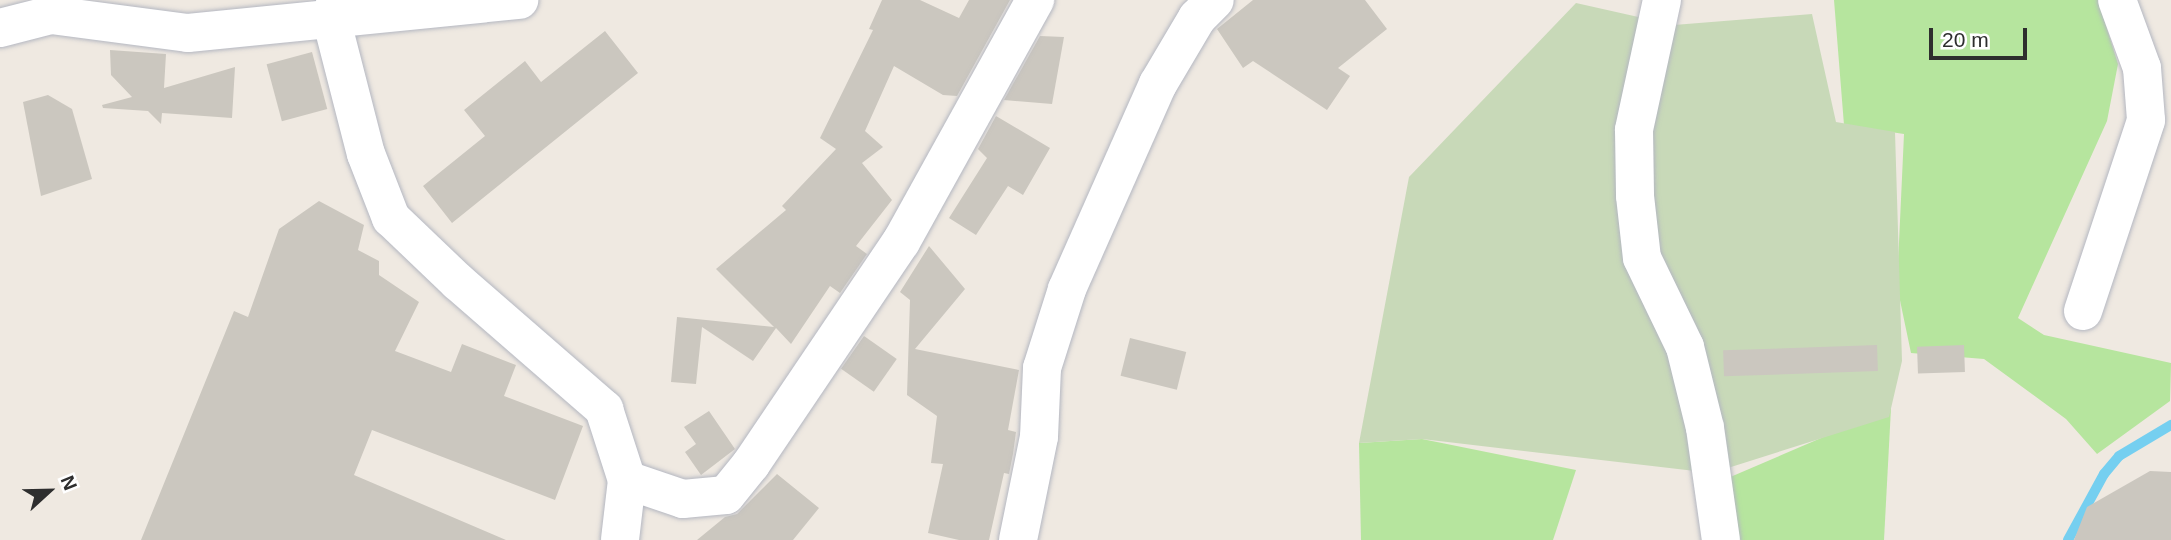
<!DOCTYPE html>
<style>
body{margin:0}
#map{position:relative;width:2171px;height:540px;overflow:hidden;background:#efe9e1;font-family:Arial,sans-serif}
div>[style]{position:absolute}
[style*='--x']{left:calc(var(--x)*1px);top:calc(var(--y)*1px);width:calc(var(--w)*1px);rotate:calc(var(--a)*1deg)}
.green>*{inset:0;background:#b6e59e}
.cemetery>*{inset:0;background:#c8d9b8}
.stream>*{height:10px;margin:-5px;padding:0 5px;transform-origin:5px;border-radius:5px;background:#75cff0}
.building>*{inset:0;background:#cbc7bf;transform-origin:0 0}
.roads{filter:drop-shadow(0 0 2px #b4b7c1) drop-shadow(0 0 2px #b4b7c1)}
.minor>*{height:38px;margin:-19px;padding:0 19px;transform-origin:19px;border-radius:19px;background:#fff}
span{translate:-50% -50%;white-space:nowrap;text-align:center;line-height:1.15;-webkit-text-stroke:6px #fff;paint-order:stroke}
.north{position:absolute;left:14px;top:456px;width:70px;height:70px;-webkit-text-stroke:5px #fff;paint-order:stroke;rotate:68deg;font-size:19px;font-weight:700;line-height:28px;text-align:center;color:#2e2e2e}
.north::after{content:'';display:block;margin:auto;width:24px;height:32px;background:#2e2e2e;clip-path:polygon(50% 0,100% 100%,50% 72%,0 100%)}
.scale{position:absolute;left:1929px;top:28px;width:98px;height:32px;box-sizing:border-box;border:4px solid #2e2e2e;border-top:0;padding-left:9px;font-size:21px;line-height:24px;white-space:nowrap;color:#2e2e2e;-webkit-text-stroke:5px #fff;paint-order:stroke}
</style>
<div id="map">
<div class="green">
<div style="clip-path:polygon(1834px 0,2098px 0,2118px 64px,2107px 121px,2018px 318px,2044px 335px,2171px 363px,2170px 401px,2097px 454px,2066px 419px,1984px 359px,1911px 353px,1897px 286px,1904px 134px,1844px 125px)"></div>
<div style="clip-path:polygon(1891px 408px,1884px 540px,1732px 540px,1728px 478px)"></div>
<div style="clip-path:polygon(1422px 439px,1576px 470px,1553px 540px,1361px 540px,1359px 443px)"></div>
</div>
<div class="cemetery">
<div style="clip-path:polygon(1576px 3px,1674px 25px,1812px 14px,1836px 122px,1895px 132px,1902px 361px,1889px 417px,1712px 473px,1422px 439px,1359px 443px,1409px 177px)"></div>
</div>
<div class="stream">
<div style="--x:2068;--y:540;--w:75;--a:-61.4"></div>
<div style="--x:2104;--y:474;--w:23;--a:-50"></div>
<div style="--x:2119;--y:456;--w:61;--a:-30.8"></div>
</div>
<div class="building">
<div style="clip-path:polygon(882px 0,920px 0,959px 18px,969px 0,1010px 0,957px 96px,943px 95px,894px 66px,865px 131px,883px 147px,862px 163px,892px 200px,856px 246px,867px 254px,840px 293px,830px 286px,791px 344px,776px 328px,753px 361px,702px 327px,696px 384px,671px 382px,677px 317px,774px 327px,716px 269px,786px 210px,782px 206px,836px 149px,820px 138px,873px 30px,869px 29px)"></div>
<div style="clip-path:polygon(1253px 0,1365px 0,1387px 29px,1338px 68px,1350px 76px,1327px 110px,1253px 61px,1243px 68px,1217px 29px)"></div>
<div style="clip-path:polygon(605px 31px,638px 73px,452px 223px,423px 186px,485px 136px,464px 110px,525px 61px,541px 82px)"></div>
<div style="clip-path:polygon(1040px 36px,1064px 37px,1052px 104px,1004px 100px)"></div>
<div style="clip-path:polygon(110px 50px,166px 54px,164px 88px,235px 67px,232px 118px,162px 113px,161px 124px,148px 111px,103px 108px,102px 105px,132px 97px,111px 75px)"></div>
<div style="left:312px;top:52px;width:59px;height:47px;rotate:75deg"></div>
<div style="clip-path:polygon(48px 95px,72px 109px,92px 179px,41px 196px,23px 102px)"></div>
<div style="clip-path:polygon(996px 116px,1050px 148px,1023px 195px,1008px 186px,976px 235px,949px 218px,987px 158px,978px 149px)"></div>
<div style="clip-path:polygon(319px 201px,364px 225px,358px 250px,379px 261px,379px 275px,419px 302px,395px 351px,451px 372px,462px 344px,516px 365px,504px 396px,583px 426px,555px 500px,372px 430px,354px 475px,506px 540px,141px 540px,234px 311px,248px 317px,279px 229px)"></div>
<div style="clip-path:polygon(929px 246px,965px 289px,915px 349px,1019px 370px,1008px 430px,1016px 432px,1013px 454px,1009px 474px,1004px 473px,989px 540px,959px 540px,928px 533px,943px 464px,931px 463px,937px 416px,907px 395px,910px 300px,900px 292px)"></div>
<div style="left:864px;top:336px;width:40px;height:40px;rotate:35deg"></div>
<div style="left:1130px;top:338px;width:58px;height:39px;rotate:14deg"></div>
<div style="left:1877px;top:345px;width:26px;height:154px;rotate:88deg"></div>
<div style="left:1964px;top:345px;width:27px;height:47px;rotate:88deg"></div>
<div style="clip-path:polygon(709px 411px,735px 449px,701px 475px,685px 452px,696px 444px,684px 427px)"></div>
<div style="clip-path:polygon(2150px 471px,2171px 472px,2171px 540px,2074px 540px,2087px 507px)"></div>
<div style="clip-path:polygon(777px 474px,819px 508px,793px 540px,697px 540px,725px 517px,737px 514px)"></div>
</div>
<div class="roads">
<div class="minor">
<div style="--x:336;--y:0;--w:19;--a:106"></div>
<div style="--x:331;--y:18;--w:140;--a:75.6"></div>
<div style="--x:366;--y:154;--w:69;--a:68.7"></div>
<div style="--x:391;--y:218;--w:93;--a:43.7"></div>
<div style="--x:458;--y:282;--w:194;--a:41"></div>
<div style="--x:604;--y:409;--w:75;--a:72.1"></div>
<div style="--x:627;--y:480;--w:60;--a:96.7"></div>
<div style="--x:1662;--y:0;--w:133;--a:102.2"></div>
<div style="--x:1634;--y:130;--w:66;--a:89.1"></div>
<div style="--x:1635;--y:196;--w:62;--a:83.6"></div>
<div style="--x:1642;--y:258;--w:99;--a:64.2"></div>
<div style="--x:1685;--y:347;--w:83;--a:76.1"></div>
<div style="--x:1705;--y:428;--w:113;--a:81.9"></div>
<div style="--x:0;--y:28;--w:53;--a:-14.3"></div>
<div style="--x:51;--y:15;--w:138;--a:7.5"></div>
<div style="--x:188;--y:33;--w:333;--a:-5.7"></div>
<div style="--x:2083;--y:311;--w:201;--a:-71.7"></div>
<div style="--x:2146;--y:120;--w:52;--a:-94.4"></div>
<div style="--x:2142;--y:68;--w:72;--a:-110.2"></div>
<div style="--x:627;--y:480;--w:59;--a:18.7"></div>
<div style="--x:683;--y:499;--w:43;--a:-5.3"></div>
<div style="--x:726;--y:495;--w:40;--a:-51"></div>
<div style="--x:751;--y:464;--w:268;--a:-56"></div>
<div style="--x:901;--y:242;--w:277;--a:-61"></div>
<div style="--x:1018;--y:540;--w:105;--a:-78.5"></div>
<div style="--x:1039;--y:437;--w:69;--a:-87.5"></div>
<div style="--x:1042;--y:368;--w:83;--a:-72.4"></div>
<div style="--x:1067;--y:289;--w:224;--a:-66.1"></div>
<div style="--x:1158;--y:84;--w:77;--a:-59.4"></div>
<div style="--x:1197;--y:18;--w:25;--a:-45"></div>
</div>
</div>
<div class="north">N</div>
<div class="scale">20 m</div>
</div>
